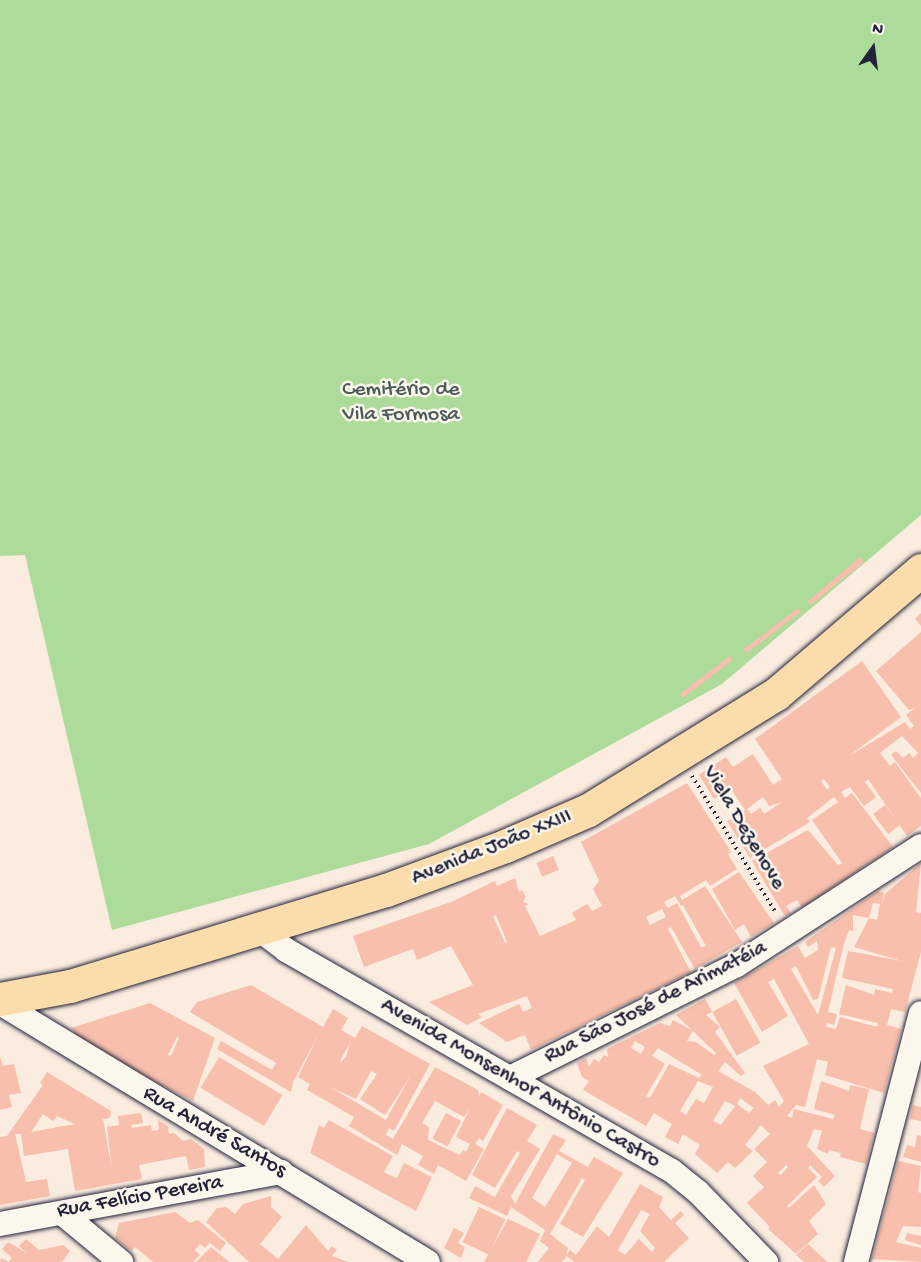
<!DOCTYPE html>
<meta charset="utf-8">
<style>
body{margin:0}
#map{position:relative;width:921px;height:1262px;overflow:hidden;background:#faecdf;font-family:"Gochi Hand",sans-serif}
div>[style]{position:absolute}
[style*='--x']{left:calc(var(--x)*1px);top:calc(var(--y)*1px);width:calc(var(--w)*1px);rotate:calc(var(--a)*1deg)}
.green>*{inset:0;background:#addb9a}
.building>*{inset:0;background:#f7bfac;transform-origin:0 0}
.path>*{height:4px;margin-top:-2px;transform-origin:0;background:repeating-linear-gradient(90deg,#22223b 0 1.5px,transparent 0 6px)}
.roads{filter:drop-shadow(0 0 2px #22223b) drop-shadow(0 0 2px #22223b)}
.minor>*{height:24px;margin:-12px;padding:0 12px;transform-origin:12px;border-radius:12px;background:#fbf7ec}
.primary>*{height:33px;margin:-16.5px;padding:0 16.5px;transform-origin:16.5px;border-radius:16.5px;background:#fbddab}
span{translate:-50% -50%;white-space:nowrap;text-align:center;line-height:1.15;-webkit-text-stroke:5px #fbf7ec;paint-order:stroke}
.park-label{font-size:22px;color:#4c5a58}
.street-label{font-size:22px;color:#22223b}
.north{position:absolute;left:843px;top:18px;width:60px;height:60px;-webkit-text-stroke:4px #fbf7ec;paint-order:stroke;rotate:14deg;font-size:16px;font-weight:700;line-height:24px;text-align:center;color:#22223b}
.north::after{content:'';display:block;margin:auto;width:21px;height:27px;background:#22223b;clip-path:polygon(50% 0,100% 100%,50% 72%,0 100%)}
</style>
<div id="map">
<div class="green">
<div style="clip-path:polygon(0 0,921px 0,921px 515px,722px 684px,429px 844px,112px 930px,25px 555px,0 556px)"></div>
</div>
<div class="building">
<div style="clip-path:polygon(860px 557px,864px 562px,811px 605px,808px 601px)"></div>
<div style="left:798px;top:608px;width:5px;height:68px;rotate:53deg"></div>
<div style="clip-path:polygon(921px 613px,921px 626px,915px 619px)"></div>
<div style="clip-path:polygon(evenodd,921px 632px,921px 793px,891px 755px,896px 751px,903px 758px,909px 753px,913px 758px,918px 753px,902px 736px,880px 753px,890px 766px,895px 762px,921px 798px,921px 826px,907px 836px,868px 779px,874px 773px,865px 782px,876px 797px,864px 806px,850px 787px,841px 792px,845px 798px,852px 793px,893px 847px,802px 908px,797px 900px,786px 906px,791px 913px,785px 916px,752px 861px,808px 830px,838px 865px,842px 863px,812px 820px,838px 802px,834px 797px,807px 818px,810px 822px,750px 858px,727px 821px,745px 810px,731px 789px,714px 799px,699px 775px,726px 757px,733px 767px,753px 754px,773px 785px,782px 779px,755px 739px,862px 661px,901px 717px,849px 756px,905px 722px,910px 729px,914px 726px,906px 715px,915px 708px,909px 710px,876px 671px,921px 632px,824px 779px,830px 787px,827px 790px,821px 781px,824px 779px,921px 632px,763px 797px,769px 806px,782px 802px,764px 814px,760px 808px,751px 814px,747px 809px,763px 797px)"></div>
<div style="left:730px;top:656px;width:5px;height:63px;rotate:53deg"></div>
<div style="clip-path:polygon(evenodd,687px 783px,731px 852px,728px 854px,737px 869px,710px 886px,706px 880px,680px 896px,682px 900px,705px 886px,742px 942px,695px 969px,671px 927px,668px 929px,691px 972px,531px 1050px,525px 1035px,507px 1042px,479px 1023px,519px 1004px,523px 1012px,532px 1008px,527px 996px,478px 1014px,482px 1017px,467px 1025px,429px 1002px,473px 985px,451px 946px,417px 960px,413px 949px,364px 967px,353px 936px,451px 902px,495px 881px,497px 886px,515px 878px,519px 892px,522px 890px,526px 897px,523px 902px,529px 904px,525px 906px,540px 936px,576px 920px,572px 913px,587px 904px,592px 911px,602px 906px,593px 889px,599px 881px,581px 842px,687px 783px,675px 896px,681px 906px,683px 905px,706px 946px,701px 947px,677px 903px,668px 908px,664px 902px,675px 896px,687px 783px,662px 909px,666px 917px,650px 925px,646px 917px,662px 909px,687px 783px,496px 915px,507px 942px,505px 943px,493px 916px,496px 915px)"></div>
<div style="left:885px;top:805px;width:25px;height:15px;rotate:53deg"></div>
<div style="left:553px;top:856px;width:15px;height:18px;rotate:67deg"></div>
<div style="clip-path:polygon(evenodd,921px 863px,916px 912px,921px 913px,921px 952px,905px 1012px,891px 1009px,887px 1025px,901px 1029px,884px 1093px,825px 1075px,828px 1062px,817px 1059px,805px 1107px,796px 1105px,787px 1116px,792px 1118px,794px 1109px,833px 1119px,835px 1115px,814px 1109px,821px 1081px,849px 1091px,850px 1085px,869px 1089px,860px 1129px,874px 1133px,866px 1164px,840px 1157px,841px 1153px,829px 1150px,828px 1154px,817px 1149px,822px 1131px,814px 1129px,807px 1146px,835px 1176px,824px 1187px,818px 1181px,822px 1177px,810px 1165px,808px 1168px,817px 1177px,787px 1206px,789px 1208px,814px 1185px,826px 1204px,809px 1221px,818px 1234px,796px 1254px,768px 1229px,770px 1227px,747px 1203px,764px 1187px,753px 1176px,767px 1162px,754px 1149px,770px 1134px,761px 1125px,745px 1145px,753px 1151px,735px 1168px,728px 1162px,717px 1173px,695px 1154px,700px 1145px,683px 1134px,678px 1144px,665px 1137px,672px 1124px,654px 1113px,646px 1126px,583px 1090px,589px 1081px,582px 1077px,577px 1063px,586px 1058px,589px 1066px,594px 1059px,599px 1062px,604px 1055px,608px 1057px,607px 1049px,660px 1023px,670px 1026px,673px 1020px,693px 1031px,687px 1041px,696px 1042px,714px 1055px,716px 1053px,676px 1015px,705px 999px,712px 1012px,706px 1015px,720px 1027px,715px 1032px,745px 1073px,741px 1076px,725px 1062px,718px 1071px,755px 1092px,768px 1105px,775px 1100px,779px 1107px,784px 1101px,763px 1066px,809px 1044px,774px 979px,768px 982px,788px 1016px,762px 1032px,734px 983px,798px 946px,805px 958px,818px 950px,817px 941px,808px 947px,805px 942px,878px 891px,884px 893px,882px 905px,885px 894px,921px 863px,873px 903px,880px 904px,877px 920px,869px 918px,873px 903px,921px 863px,853px 915px,869px 918px,854px 947px,902px 961px,848px 951px,842px 978px,893px 989px,892px 993px,875px 989px,874px 995px,846px 985px,839px 1014px,878px 1023px,877px 1027px,840px 1017px,836px 1029px,826px 1027px,827px 1023px,834px 1025px,837px 1014px,828px 1012px,843px 947px,849px 930px,853px 931px,853px 915px,921px 863px,831px 947px,836px 948px,818px 1015px,791px 969px,796px 966px,813px 1000px,818px 999px,831px 947px,921px 863px,635px 1041px,645px 1047px,641px 1054px,631px 1048px,635px 1041px,921px 863px,658px 1048px,702px 1075px,699px 1078px,669px 1064px,650px 1098px,646px 1096px,665px 1064px,652px 1056px,658px 1048px,921px 863px,698px 1081px,713px 1087px,704px 1103px,696px 1099px,686px 1115px,680px 1111px,698px 1081px,921px 863px,740px 1098px,754px 1108px,749px 1113px,737px 1104px,740px 1098px,921px 863px,725px 1101px,735px 1106px,721px 1125px,713px 1121px,725px 1101px,921px 863px,786px 1165px,788px 1167px,781px 1175px,778px 1173px,786px 1165px)"></div>
<div style="clip-path:polygon(739px 872px,774px 923px,751px 937px,744px 924px,735px 930px,712px 889px)"></div>
<div style="clip-path:polygon(evenodd,251px 985px,323px 1027px,333px 1009px,348px 1018px,341px 1030px,355px 1038px,362px 1026px,430px 1064px,394px 1131px,389px 1128px,386px 1135px,393px 1139px,435px 1067px,478px 1090px,479px 1097px,481px 1092px,503px 1105px,483px 1141px,479px 1138px,475px 1144px,484px 1149px,466px 1181px,438px 1165px,434px 1174px,418px 1165px,423px 1156px,402px 1144px,397px 1155px,349px 1126px,354px 1117px,307px 1090px,310px 1084px,298px 1077px,320px 1032px,293px 1082px,291px 1092px,217px 1049px,221px 1041px,272px 1070px,276px 1063px,190px 1012px,197px 1002px,251px 985px,350px 1043px,346px 1057px,341px 1062px,340px 1061px,350px 1043px,251px 985px,371px 1071px,377px 1074px,360px 1099px,385px 1115px,411px 1075px,386px 1120px,330px 1087px,356px 1099px,371px 1071px,251px 985px,435px 1101px,464px 1117px,470px 1108px,456px 1137px,470px 1144px,466px 1152px,463px 1150px,460px 1155px,428px 1140px,429px 1127px,422px 1123px,435px 1101px)"></div>
<div style="left:736px;top:999px;width:50px;height:27px;rotate:61deg"></div>
<div style="clip-path:polygon(evenodd,150px 1003px,215px 1038px,193px 1101px,87px 1047px,71px 1028px,150px 1003px,177px 1037px,179px 1038px,171px 1056px,168px 1055px,177px 1037px)"></div>
<div style="clip-path:polygon(0 1057px,3px 1066px,14px 1064px,21px 1093px,9px 1095px,12px 1107px,0 1110px)"></div>
<div style="left:219px;top:1057px;width:74px;height:36px;rotate:31deg"></div>
<div style="clip-path:polygon(evenodd,47px 1072px,111px 1111px,110px 1118px,103px 1119px,112px 1170px,107px 1127px,119px 1125px,118px 1116px,141px 1113px,143px 1123px,131px 1125px,132px 1128px,151px 1125px,152px 1131px,159px 1130px,158px 1120px,168px 1126px,169px 1134px,174px 1133px,183px 1141px,191px 1139px,204px 1149px,205px 1167px,189px 1170px,186px 1156px,139px 1165px,142px 1179px,75px 1191px,68px 1149px,24px 1156px,21px 1134px,15px 1134px,26px 1182px,47px 1179px,50px 1196px,0 1205px,0 1137px,7px 1136px,43px 1085px,40px 1083px,47px 1072px,43px 1114px,53px 1121px,57px 1116px,75px 1124px,31px 1132px,43px 1114px)"></div>
<div style="clip-path:polygon(913px 1105px,921px 1107px,921px 1121px,910px 1119px)"></div>
<div style="clip-path:polygon(evenodd,507px 1108px,537px 1125px,527px 1141px,540px 1149px,511px 1196px,515px 1204px,553px 1134px,566px 1140px,559px 1151px,588px 1167px,594px 1157px,623px 1173px,583px 1237px,560px 1224px,585px 1180px,582px 1178px,550px 1234px,568px 1248px,566px 1255px,570px 1250px,576px 1255px,597px 1226px,609px 1237px,640px 1184px,663px 1197px,659px 1207px,671px 1220px,681px 1211px,684px 1215px,675px 1223px,689px 1238px,664px 1262px,574px 1262px,567px 1256px,562px 1262px,538px 1262px,549px 1248px,540px 1241px,545px 1230px,511px 1207px,507px 1216px,469px 1198px,475px 1186px,495px 1197px,520px 1153px,517px 1151px,495px 1188px,472px 1175px,507px 1108px,557px 1154px,572px 1163px,545px 1207px,532px 1198px,557px 1154px,507px 1108px,641px 1210px,650px 1214px,640px 1231px,655px 1248px,652px 1252px,639px 1239px,625px 1255px,618px 1250px,641px 1210px)"></div>
<div style="left:446px;top:1113px;width:17px;height:29px;rotate:28deg"></div>
<div style="clip-path:polygon(329px 1120px,393px 1156px,384px 1172px,387px 1174px,397px 1178px,404px 1163px,432px 1177px,416px 1211px,310px 1153px,319px 1125px,324px 1128px)"></div>
<div style="clip-path:polygon(917px 1135px,921px 1136px,921px 1162px,903px 1157px,907px 1145px,915px 1147px)"></div>
<div style="clip-path:polygon(898px 1161px,921px 1166px,918px 1192px,921px 1193px,921px 1227px,903px 1226px,896px 1242px,921px 1248px,921px 1262px,872px 1259px)"></div>
<div style="clip-path:polygon(271px 1196px,271px 1207px,282px 1217px,260px 1244px,278px 1259px,306px 1225px,328px 1251px,332px 1246px,337px 1250px,332px 1256px,348px 1262px,249px 1262px,206px 1222px,217px 1208px,226px 1207px,235px 1214px,243px 1204px)"></div>
<div style="left:479px;top:1207px;width:29px;height:39px;rotate:25deg"></div>
<div style="clip-path:polygon(175px 1212px,190px 1223px,198px 1220px,226px 1243px,220px 1251px,210px 1243px,205px 1248px,200px 1244px,195px 1250px,200px 1255px,193px 1262px,153px 1262px,135px 1247px,131px 1251px,115px 1238px,119px 1223px)"></div>
<div style="clip-path:polygon(508px 1219px,540px 1234px,526px 1262px,484px 1262px)"></div>
<div style="clip-path:polygon(454px 1228px,464px 1233px,458px 1243px,465px 1247px,461px 1258px,444px 1248px)"></div>
<div style="clip-path:polygon(907px 1233px,921px 1236px,921px 1245px,905px 1240px)"></div>
<div style="clip-path:polygon(26px 1239px,39px 1250px,63px 1245px,70px 1251px,62px 1262px,0 1262px,1px 1258px,9px 1262px,12px 1258px,2px 1249px,8px 1242px,27px 1253px,19px 1246px)"></div>
<div style="clip-path:polygon(808px 1244px,827px 1262px,804px 1262px,796px 1255px)"></div>
<div style="clip-path:polygon(211px 1247px,229px 1262px,196px 1262px)"></div>
</div>
<div class="path">
<div style="--x:692;--y:776;--w:161;--a:58.5"></div>
</div>
<div class="roads">
<div class="minor">
<div style="--x:257;--y:928;--w:36;--a:37"></div>
<div style="--x:286;--y:950;--w:445;--a:29.8"></div>
<div style="--x:672;--y:1171;--w:33;--a:39"></div>
<div style="--x:698;--y:1192;--w:98;--a:45.8"></div>
<div style="--x:0;--y:1003;--w:500;--a:31.18"></div>
<div style="--x:510;--y:1078;--w:254;--a:-26.5"></div>
<div style="--x:737;--y:965;--w:219;--a:-32.9"></div>
<div style="--x:62;--y:1213;--w:77;--a:39.7"></div>
<div style="--x:0;--y:1224;--w:286;--a:-10.5"></div>
<div style="--x:856;--y:1262;--w:257;--a:-75.4"></div>
</div>
<div class="primary">
<div style="--x:0;--y:999;--w:71;--a:-10.5"></div>
<div style="--x:70;--y:986;--w:330;--a:-16.9"></div>
<div style="--x:386;--y:890;--w:127;--a:-20.3"></div>
<div style="--x:505;--y:846;--w:90;--a:-23.4"></div>
<div style="--x:588;--y:810;--w:221;--a:-31.7"></div>
<div style="--x:776;--y:694;--w:191;--a:-40.5"></div>
</div>
</div>
<div class="park-label">
<span style="left:401px;top:403px">Cemitério de<br>Vila Formosa</span>
</div>
<div class="street-label">
<span style="left:743px;top:828px;rotate:59deg">Viela Dezenove</span>
<span style="left:492px;top:848px;rotate:-22deg">Avenida João XXIII</span>
<span style="left:656px;top:1003px;rotate:-27deg">Rua São José de Arimatéia</span>
<span style="left:520px;top:1084px;rotate:30deg">Avenida Monsenhor Antônio Castro</span>
<span style="left:214px;top:1133px;rotate:30deg">Rua André Santos</span>
<span style="left:140px;top:1198px;rotate:-10deg">Rua Felício Pereira</span>
</div>
<div class="north">N</div>
</div>
